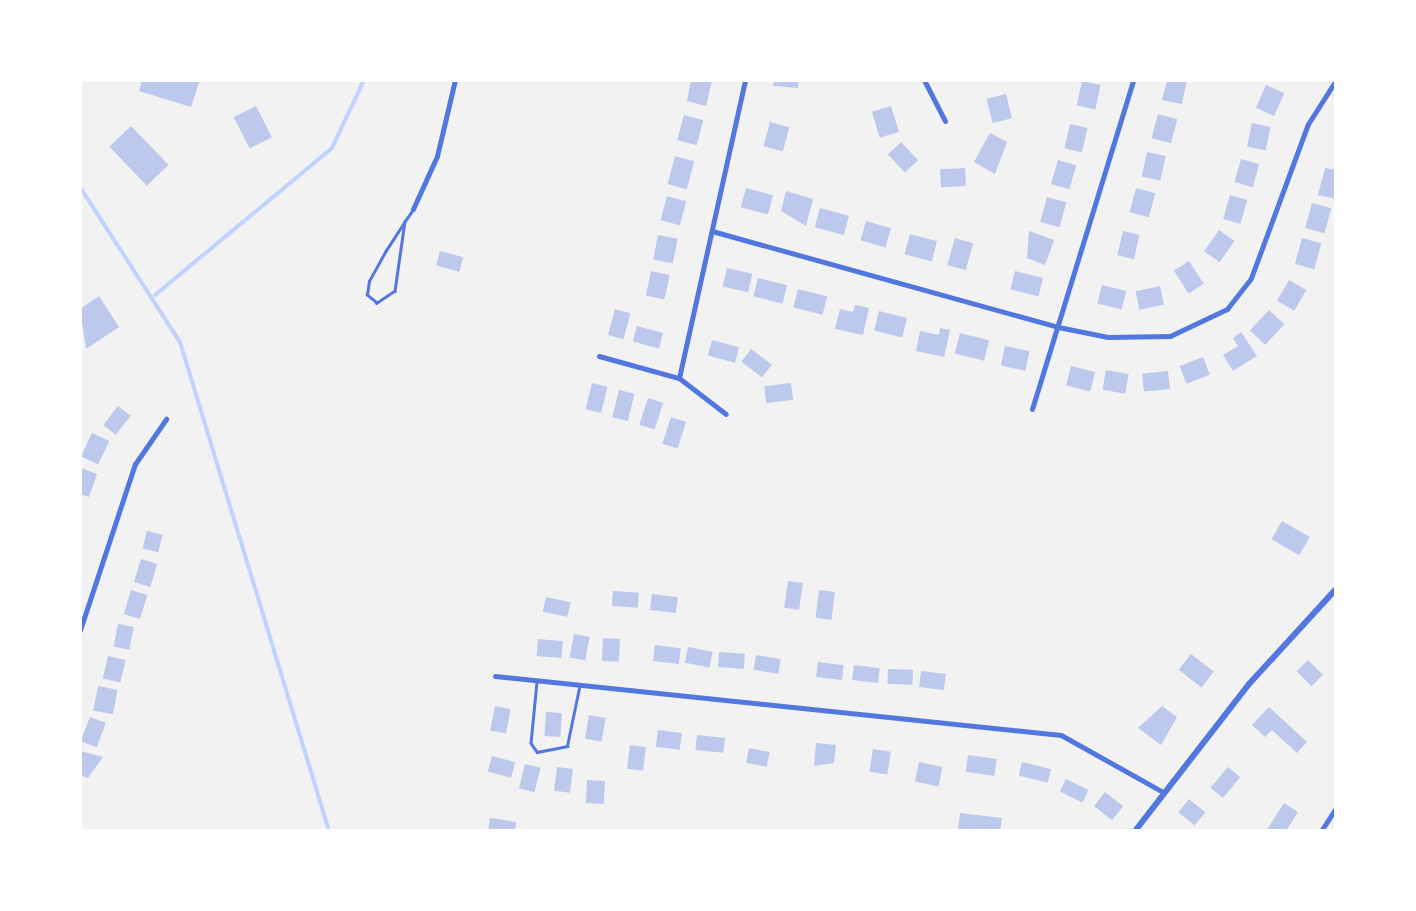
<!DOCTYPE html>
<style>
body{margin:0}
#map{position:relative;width:1416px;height:911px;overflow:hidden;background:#f2f2f2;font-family:"Exo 2",sans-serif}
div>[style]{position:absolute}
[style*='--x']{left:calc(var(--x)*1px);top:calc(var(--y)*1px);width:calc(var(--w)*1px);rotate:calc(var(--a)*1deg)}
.stream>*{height:4px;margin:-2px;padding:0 2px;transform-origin:2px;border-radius:2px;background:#bfd3fe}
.building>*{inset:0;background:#bdc9ec;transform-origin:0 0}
.service>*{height:2.5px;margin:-1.25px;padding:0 1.25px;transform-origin:1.25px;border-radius:1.25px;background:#5277de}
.minor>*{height:5px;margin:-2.5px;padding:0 2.5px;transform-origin:2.5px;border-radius:2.5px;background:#5277de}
.tertiary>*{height:6px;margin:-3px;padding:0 3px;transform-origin:3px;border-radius:3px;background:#5277de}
span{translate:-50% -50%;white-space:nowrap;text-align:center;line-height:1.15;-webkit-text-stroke:9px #fff;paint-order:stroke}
.frame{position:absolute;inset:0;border:82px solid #fff;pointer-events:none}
</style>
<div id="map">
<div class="stream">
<div style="--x:80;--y:187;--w:184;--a:57.2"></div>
<div style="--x:180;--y:342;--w:511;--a:73.05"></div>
<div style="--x:155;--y:295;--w:230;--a:-39.7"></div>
<div style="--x:332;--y:148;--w:75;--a:-64.8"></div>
</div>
<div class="building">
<div style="clip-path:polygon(142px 80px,200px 80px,191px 107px,139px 91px)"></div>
<div style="clip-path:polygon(691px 80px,712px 81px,706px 106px,687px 101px)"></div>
<div style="clip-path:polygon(774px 80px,799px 80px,798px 88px,773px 86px)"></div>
<div style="clip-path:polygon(1167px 80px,1187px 80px,1182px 104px,1162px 100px)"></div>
<div style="left:1082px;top:81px;width:19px;height:25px;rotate:12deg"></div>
<div style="left:1266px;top:85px;width:20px;height:25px;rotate:24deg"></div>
<div style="left:1006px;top:94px;width:25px;height:20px;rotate:76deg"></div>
<div style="left:256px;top:106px;width:35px;height:25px;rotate:63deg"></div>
<div style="left:891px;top:106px;width:27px;height:20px;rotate:73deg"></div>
<div style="left:1158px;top:114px;width:20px;height:25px;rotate:15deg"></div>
<div style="left:684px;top:115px;width:20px;height:26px;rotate:15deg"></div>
<div style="left:770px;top:122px;width:20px;height:25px;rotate:15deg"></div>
<div style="left:1252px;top:123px;width:19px;height:24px;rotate:12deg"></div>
<div style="left:1070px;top:124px;width:18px;height:25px;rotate:13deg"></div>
<div style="left:131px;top:126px;width:54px;height:30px;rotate:46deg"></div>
<div style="clip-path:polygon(990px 133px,1007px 142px,995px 174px,974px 162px)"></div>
<div style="left:901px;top:142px;width:25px;height:18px;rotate:47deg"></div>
<div style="left:1147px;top:152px;width:19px;height:25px;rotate:12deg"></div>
<div style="left:675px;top:156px;width:20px;height:29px;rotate:15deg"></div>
<div style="left:1241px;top:159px;width:19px;height:24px;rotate:16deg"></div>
<div style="left:1058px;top:160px;width:19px;height:25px;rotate:16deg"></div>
<div style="left:965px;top:168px;width:18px;height:25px;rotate:87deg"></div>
<div style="clip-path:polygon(1325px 168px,1336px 170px,1336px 199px,1318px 195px)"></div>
<div style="left:746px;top:188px;width:28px;height:20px;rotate:15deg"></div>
<div style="left:1136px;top:188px;width:20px;height:25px;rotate:15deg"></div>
<div style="clip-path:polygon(786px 191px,813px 199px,806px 226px,781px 211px)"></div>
<div style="left:1230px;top:195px;width:18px;height:25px;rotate:16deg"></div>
<div style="left:667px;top:196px;width:20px;height:25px;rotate:15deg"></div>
<div style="left:1047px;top:197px;width:20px;height:26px;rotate:15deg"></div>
<div style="left:1312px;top:203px;width:20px;height:26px;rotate:15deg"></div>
<div style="left:820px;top:208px;width:30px;height:20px;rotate:15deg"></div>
<div style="left:866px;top:221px;width:26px;height:20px;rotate:16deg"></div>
<div style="left:1219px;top:230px;width:19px;height:26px;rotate:35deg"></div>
<div style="clip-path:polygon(1029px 231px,1054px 240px,1045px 265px,1027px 258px)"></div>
<div style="left:1123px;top:231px;width:17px;height:25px;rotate:13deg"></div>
<div style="left:910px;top:234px;width:28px;height:21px;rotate:15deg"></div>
<div style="left:658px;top:235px;width:20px;height:25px;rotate:11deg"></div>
<div style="left:955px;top:238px;width:19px;height:28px;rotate:16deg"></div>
<div style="left:1302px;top:238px;width:20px;height:27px;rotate:15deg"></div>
<div style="left:440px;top:251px;width:24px;height:15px;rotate:15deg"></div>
<div style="left:1189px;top:261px;width:27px;height:18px;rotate:57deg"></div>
<div style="left:727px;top:268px;width:26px;height:19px;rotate:13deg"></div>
<div style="left:651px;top:271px;width:19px;height:25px;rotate:12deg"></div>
<div style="left:1015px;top:271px;width:29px;height:19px;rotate:14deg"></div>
<div style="left:758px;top:278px;width:30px;height:19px;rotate:14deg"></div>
<div style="left:1289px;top:280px;width:20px;height:24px;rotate:30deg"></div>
<div style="left:1102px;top:285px;width:25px;height:19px;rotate:14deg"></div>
<div style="left:1160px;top:286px;width:19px;height:25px;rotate:78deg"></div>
<div style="left:798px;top:289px;width:30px;height:19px;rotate:14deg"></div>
<div style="clip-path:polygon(99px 296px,119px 327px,86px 349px,80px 309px)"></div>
<div style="clip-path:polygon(855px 305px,869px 308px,863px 335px,835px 329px,840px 309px,853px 312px)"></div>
<div style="left:615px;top:309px;width:16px;height:27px;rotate:15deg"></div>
<div style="left:1269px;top:310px;width:21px;height:28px;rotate:43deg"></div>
<div style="left:879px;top:311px;width:29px;height:20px;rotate:14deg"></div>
<div style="left:637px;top:326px;width:27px;height:16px;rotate:15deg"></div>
<div style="clip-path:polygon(940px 328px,950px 330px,944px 357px,916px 351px,920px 331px,939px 335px)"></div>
<div style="clip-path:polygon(1241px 332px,1257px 356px,1233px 371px,1223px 355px,1238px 346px,1233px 338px)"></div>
<div style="left:960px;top:333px;width:30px;height:21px;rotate:14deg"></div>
<div style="left:712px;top:340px;width:28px;height:16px;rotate:15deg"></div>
<div style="left:1005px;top:346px;width:25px;height:20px;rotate:12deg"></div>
<div style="left:751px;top:349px;width:26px;height:16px;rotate:37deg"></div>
<div style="left:1203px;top:357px;width:19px;height:25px;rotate:69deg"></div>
<div style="left:1071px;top:366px;width:25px;height:20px;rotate:14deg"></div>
<div style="left:1106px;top:370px;width:23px;height:20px;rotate:10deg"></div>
<div style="left:1168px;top:371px;width:18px;height:26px;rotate:84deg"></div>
<div style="left:592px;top:383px;width:16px;height:27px;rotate:14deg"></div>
<div style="left:791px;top:383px;width:17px;height:27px;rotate:83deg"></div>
<div style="left:619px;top:390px;width:16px;height:28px;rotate:14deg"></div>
<div style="left:648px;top:398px;width:16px;height:28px;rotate:18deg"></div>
<div style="left:118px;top:406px;width:16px;height:24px;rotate:38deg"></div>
<div style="left:671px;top:417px;width:16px;height:28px;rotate:18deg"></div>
<div style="left:92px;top:433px;width:19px;height:26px;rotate:25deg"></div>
<div style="clip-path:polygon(81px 468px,97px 474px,89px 497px,80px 494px)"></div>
<div style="left:1282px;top:521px;width:32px;height:21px;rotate:30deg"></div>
<div style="left:147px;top:531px;width:16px;height:18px;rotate:14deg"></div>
<div style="left:141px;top:559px;width:17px;height:24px;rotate:17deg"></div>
<div style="left:788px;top:581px;width:15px;height:27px;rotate:8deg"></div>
<div style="left:131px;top:590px;width:17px;height:25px;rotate:17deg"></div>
<div style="left:819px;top:590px;width:16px;height:28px;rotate:7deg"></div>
<div style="left:613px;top:591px;width:26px;height:15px;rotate:4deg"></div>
<div style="left:652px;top:594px;width:26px;height:16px;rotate:7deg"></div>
<div style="left:546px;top:597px;width:25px;height:15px;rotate:12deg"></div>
<div style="left:118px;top:624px;width:16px;height:23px;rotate:11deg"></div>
<div style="left:574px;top:634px;width:16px;height:24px;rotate:11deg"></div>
<div style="left:603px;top:638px;width:17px;height:23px;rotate:3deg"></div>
<div style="left:538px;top:639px;width:25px;height:17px;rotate:5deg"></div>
<div style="left:655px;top:645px;width:26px;height:16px;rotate:7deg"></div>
<div style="left:688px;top:647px;width:25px;height:16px;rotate:11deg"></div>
<div style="left:719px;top:652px;width:26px;height:15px;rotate:4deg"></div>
<div style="left:1191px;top:654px;width:29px;height:20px;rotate:38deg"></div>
<div style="left:756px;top:655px;width:25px;height:15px;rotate:9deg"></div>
<div style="left:108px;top:656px;width:18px;height:23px;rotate:13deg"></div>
<div style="left:1308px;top:660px;width:21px;height:16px;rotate:45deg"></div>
<div style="left:818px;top:662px;width:26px;height:15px;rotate:7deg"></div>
<div style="left:854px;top:665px;width:26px;height:15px;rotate:7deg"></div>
<div style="left:888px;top:669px;width:25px;height:15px;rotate:2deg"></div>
<div style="left:921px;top:671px;width:25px;height:16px;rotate:7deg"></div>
<div style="left:98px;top:686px;width:20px;height:25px;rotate:11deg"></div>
<div style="left:495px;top:706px;width:16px;height:25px;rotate:11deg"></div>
<div style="clip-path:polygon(1162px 706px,1177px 717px,1161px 745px,1138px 728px)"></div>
<div style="clip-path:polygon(1269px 707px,1307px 742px,1297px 753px,1272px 730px,1265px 737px,1252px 725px)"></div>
<div style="left:546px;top:712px;width:16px;height:24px;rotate:4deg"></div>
<div style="left:589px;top:715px;width:17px;height:24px;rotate:10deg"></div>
<div style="left:90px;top:717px;width:17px;height:26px;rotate:21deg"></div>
<div style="left:658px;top:730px;width:24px;height:17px;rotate:7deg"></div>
<div style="left:697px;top:735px;width:28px;height:15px;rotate:6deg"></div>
<div style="clip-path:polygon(816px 743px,836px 745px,834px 763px,814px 766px)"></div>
<div style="left:630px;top:745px;width:16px;height:24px;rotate:7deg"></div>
<div style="left:749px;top:748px;width:21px;height:15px;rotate:11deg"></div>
<div style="left:873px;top:749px;width:18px;height:23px;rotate:9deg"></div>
<div style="clip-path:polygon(80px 751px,103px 757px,88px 778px,80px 775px)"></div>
<div style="left:968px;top:755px;width:29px;height:17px;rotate:8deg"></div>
<div style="left:492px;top:756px;width:24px;height:16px;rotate:15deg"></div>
<div style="left:919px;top:762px;width:24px;height:20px;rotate:12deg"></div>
<div style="left:1022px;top:762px;width:30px;height:14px;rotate:14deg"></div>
<div style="left:525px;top:764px;width:16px;height:25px;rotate:14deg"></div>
<div style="left:557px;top:767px;width:16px;height:24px;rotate:7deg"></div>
<div style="left:1228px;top:767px;width:16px;height:27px;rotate:40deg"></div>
<div style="left:1066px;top:779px;width:25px;height:14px;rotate:26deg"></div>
<div style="left:587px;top:780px;width:18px;height:23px;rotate:3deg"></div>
<div style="left:1105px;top:792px;width:23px;height:18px;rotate:38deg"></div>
<div style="left:1189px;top:799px;width:21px;height:17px;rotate:39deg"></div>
<div style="clip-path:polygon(1284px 803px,1298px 812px,1286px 831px,1266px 831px)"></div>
<div style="clip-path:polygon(960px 813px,1002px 818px,1000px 831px,958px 831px)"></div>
<div style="clip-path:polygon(490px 818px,516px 822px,515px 831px,488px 831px)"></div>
</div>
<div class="service">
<div style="--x:405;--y:221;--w:71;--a:98.1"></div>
<div style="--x:395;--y:291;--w:22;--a:146"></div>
<div style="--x:377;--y:303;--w:13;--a:-141"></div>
<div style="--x:367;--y:295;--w:14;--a:-82"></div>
<div style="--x:369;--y:281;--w:33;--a:-61"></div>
<div style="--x:385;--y:252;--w:37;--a:-57"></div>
<div style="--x:405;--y:221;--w:12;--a:-55"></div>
<div style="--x:537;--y:682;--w:61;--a:95.6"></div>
<div style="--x:531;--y:743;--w:11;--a:56"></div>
<div style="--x:537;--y:752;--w:31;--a:-11"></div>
<div style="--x:567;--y:746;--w:59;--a:-78.3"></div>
</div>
<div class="minor">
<div style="--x:924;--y:80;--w:46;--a:62.9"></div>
<div style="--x:413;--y:209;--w:58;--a:-65.6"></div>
<div style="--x:437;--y:156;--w:78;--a:-76.7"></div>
<div style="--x:712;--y:231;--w:359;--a:15.5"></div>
<div style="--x:1058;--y:327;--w:51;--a:11.3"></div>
<div style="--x:1108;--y:337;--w:62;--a:-0.9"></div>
<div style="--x:1170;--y:336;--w:63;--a:-25.3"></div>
<div style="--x:1227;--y:309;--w:39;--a:-52"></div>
<div style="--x:1251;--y:278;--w:164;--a:-69.7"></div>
<div style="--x:1308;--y:124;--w:52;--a:-57.5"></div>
<div style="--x:599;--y:356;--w:83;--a:15.4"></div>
<div style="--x:679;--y:378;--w:59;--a:37.5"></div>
<div style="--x:679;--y:378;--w:305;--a:-77.5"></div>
<div style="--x:1032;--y:409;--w:344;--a:-72.9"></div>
<div style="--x:80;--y:630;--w:175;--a:-71.7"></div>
<div style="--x:135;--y:464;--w:55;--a:-55.4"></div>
<div style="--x:495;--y:676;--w:569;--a:5.95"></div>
<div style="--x:1061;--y:735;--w:117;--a:29.2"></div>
<div style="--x:1321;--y:831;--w:27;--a:-57"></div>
</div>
<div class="tertiary">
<div style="--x:1135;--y:831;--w:186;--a:-52.2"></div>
<div style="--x:1249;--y:684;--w:129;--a:-47.5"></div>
</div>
<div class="frame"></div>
</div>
